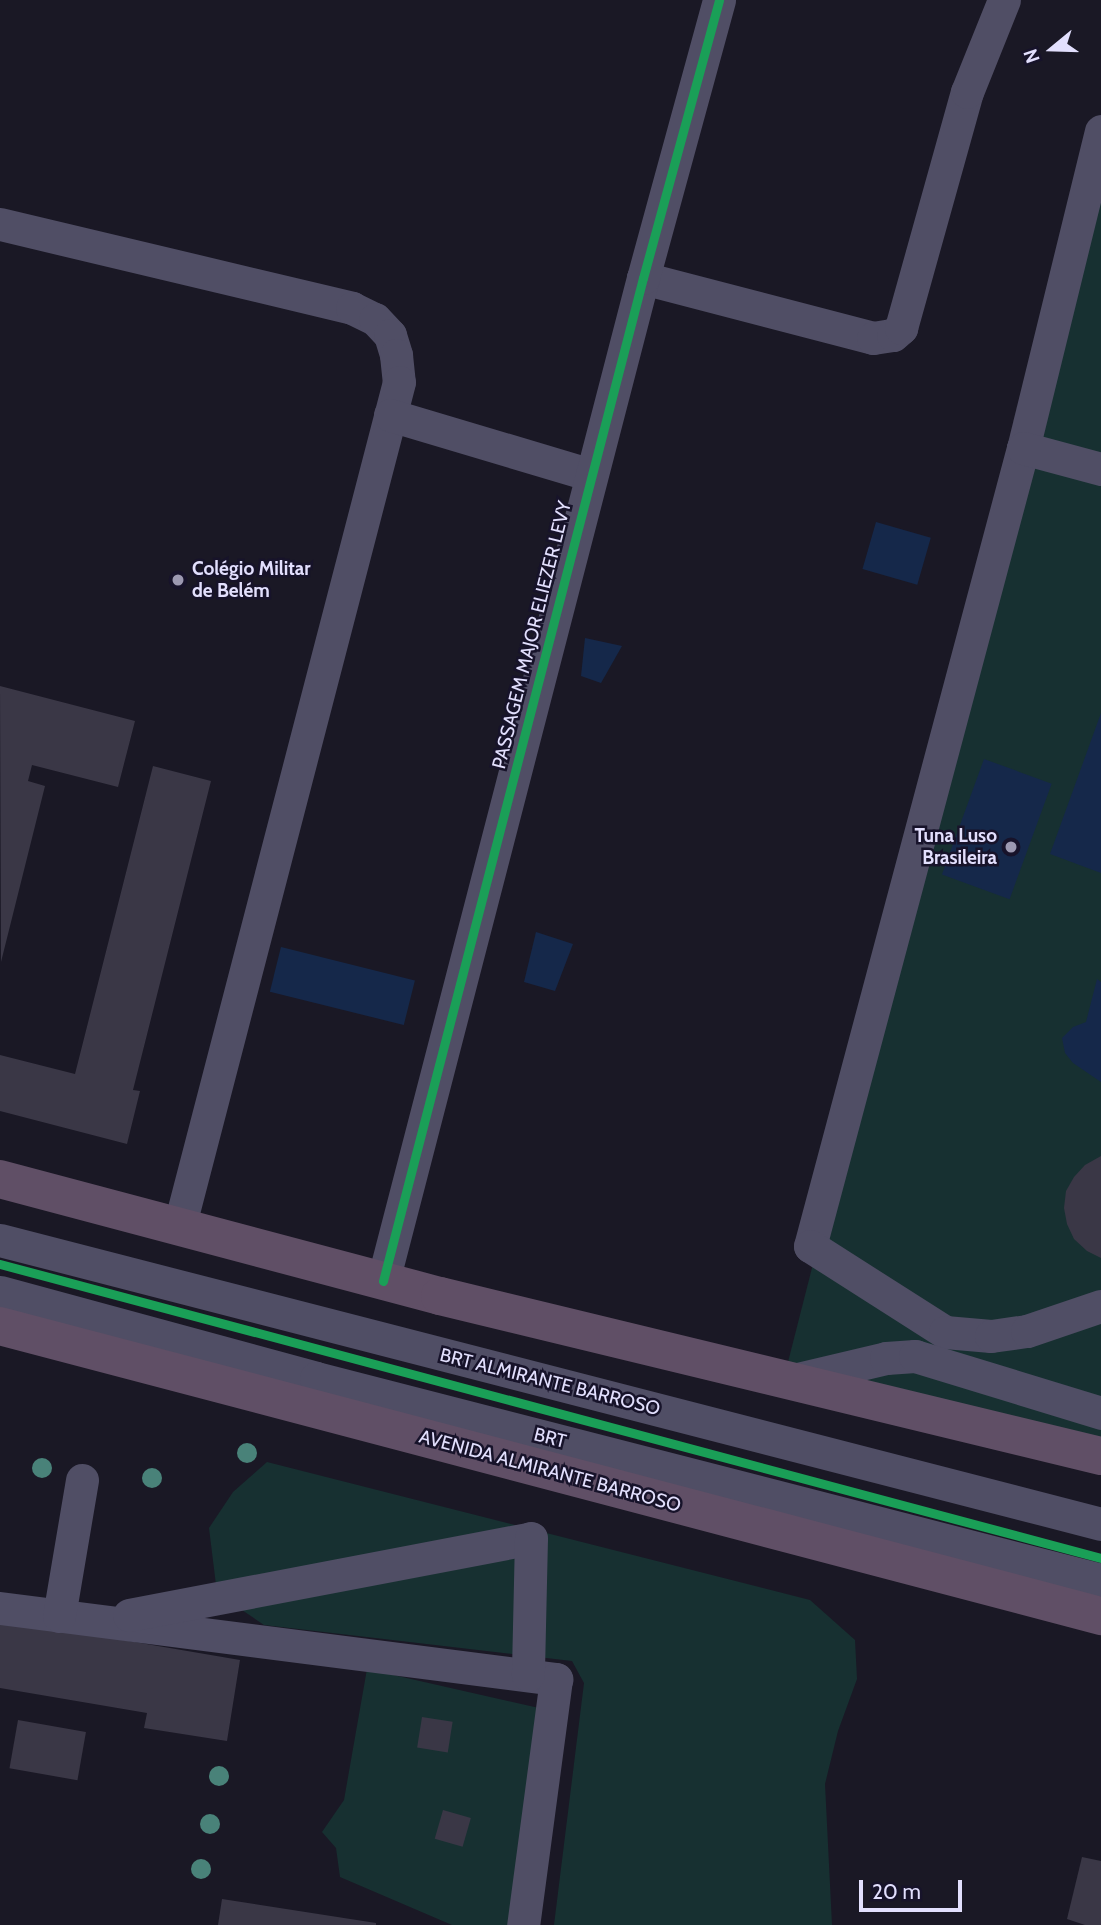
<!DOCTYPE html>
<meta charset="utf-8">
<style>
body{margin:0}
#map{position:relative;width:1101px;height:1925px;overflow:hidden;background:#1a1825;font-family:Cabin,sans-serif}
div>[style]{position:absolute}
[style*='--x']{left:calc(var(--x)*1px);top:calc(var(--y)*1px);width:calc(var(--w)*1px);rotate:calc(var(--a)*1deg)}
.green>*{inset:0;background:#173031}
.water>*{inset:0;background:#15284a;transform-origin:0 0}
.building>*{inset:0;background:#3a3746;transform-origin:0 0}
.minor>*{height:33px;margin:-16.5px;padding:0 16.5px;transform-origin:16.5px;border-radius:16.5px;background:#504e65}
.highway>*{height:38px;margin:-19px;padding:0 19px;transform-origin:19px;border-radius:19px;background:#604f66}
.cycleway>*{height:9px;margin:-4.5px;padding:0 4.5px;transform-origin:4.5px;border-radius:4.5px;background:#1a9f57}
.trees>*{width:20px;height:20px;margin:-10px;border-radius:50%;background:#498279}
.dots>*{width:19px;height:19px;translate:-50% -50%;box-sizing:border-box;border:4px solid #17132a;border-radius:50%}
span{translate:-50% -50%;white-space:nowrap;text-align:center;line-height:1.15;-webkit-text-stroke:5px #17132a;paint-order:stroke}
.poi-label{font-size:19px;color:#e2dffd;font-weight:700}
.left{translate:0 -50%;text-align:left}
.right{translate:-100% -50%;text-align:right}
.street-label{font-size:19px;color:#e2dffd}
.north{position:absolute;left:1017px;top:14px;width:70px;height:70px;-webkit-text-stroke:5px #17132a;paint-order:stroke;rotate:251deg;font-size:19px;font-weight:700;line-height:28px;text-align:center;color:#e2dffd}
.north::after{content:'';display:block;margin:auto;width:24px;height:32px;background:#e2dffd;clip-path:polygon(50% 0,100% 100%,50% 72%,0 100%)}
.scale{position:absolute;left:859px;top:1880px;width:103px;height:32px;box-sizing:border-box;border:4px solid #e2dffd;border-top:0;padding-left:9px;font-size:21px;line-height:24px;white-space:nowrap;color:#e2dffd;-webkit-text-stroke:5px #17132a;paint-order:stroke}
</style>
<div id="map">
<div class="green">
<div style="clip-path:polygon(1101px 134px,1101px 1457px,787px 1366px)"></div>
<div style="clip-path:polygon(267px 1462px,810px 1600px,855px 1640px,857px 1679px,838px 1731px,825px 1784px,832px 1925px,554px 1925px,584px 1683px,572px 1661px,264px 1625px,217px 1593px,209px 1528px,233px 1492px)"></div>
<div style="clip-path:polygon(367px 1669px,539px 1708px,510px 1925px,452px 1925px,340px 1877px,336px 1848px,322px 1832px,344px 1800px)"></div>
</div>
<div class="water">
<div style="left:876px;top:522px;width:57px;height:49px;rotate:16deg"></div>
<div style="clip-path:polygon(585px 638px,622px 646px,601px 683px,581px 676px)"></div>
<div style="clip-path:polygon(1101px 713px,1101px 873px,1050px 854px)"></div>
<div style="left:984px;top:759px;width:72px;height:123px;rotate:20deg"></div>
<div style="clip-path:polygon(536px 932px,573px 944px,555px 991px,524px 982px)"></div>
<div style="left:281px;top:947px;width:138px;height:46px;rotate:14deg"></div>
<div style="clip-path:polygon(1097px 979px,1101px 982px,1101px 1082px,1073px 1063px,1065px 1053px,1062px 1038px,1073px 1027px,1086px 1022px)"></div>
</div>
<div class="building">
<div style="clip-path:polygon(0 686px,135px 721px,118px 787px,32px 765px,28px 781px,45px 786px,1px 962px)"></div>
<div style="clip-path:polygon(153px 766px,211px 781px,133px 1090px,140px 1091px,127px 1144px,0 1111px,0 1055px,75px 1074px)"></div>
<div style="clip-path:polygon(1101px 1156px,1101px 1258px,1087px 1251px,1074px 1239px,1067px 1224px,1064px 1208px,1066px 1191px,1074px 1177px,1085px 1165px)"></div>
<div style="clip-path:polygon(0 1619px,240px 1660px,227px 1741px,144px 1728px,147px 1713px,0 1688px)"></div>
<div style="left:422px;top:1717px;width:31px;height:31px;rotate:9deg"></div>
<div style="left:18px;top:1720px;width:69px;height:49px;rotate:10deg"></div>
<div style="left:443px;top:1810px;width:29px;height:30px;rotate:16deg"></div>
<div style="clip-path:polygon(1082px 1857px,1101px 1861px,1101px 1925px,1085px 1925px,1067px 1919px)"></div>
<div style="clip-path:polygon(222px 1899px,376px 1923px,376px 1925px,218px 1925px)"></div>
</div>
<div class="minor">
<div style="--x:1101;--y:131;--w:326;--a:103.8"></div>
<div style="--x:1023;--y:448;--w:826;--a:104.94"></div>
<div style="--x:810;--y:1246;--w:160;--a:32.5"></div>
<div style="--x:945;--y:1332;--w:46;--a:5"></div>
<div style="--x:991;--y:1336;--w:36;--a:-8"></div>
<div style="--x:1027;--y:1331;--w:78;--a:-18.7"></div>
<div style="--x:0;--y:224;--w:362;--a:13.4"></div>
<div style="--x:352;--y:308;--w:25;--a:26"></div>
<div style="--x:375;--y:319;--w:22;--a:47"></div>
<div style="--x:390;--y:335;--w:21;--a:73"></div>
<div style="--x:396;--y:355;--w:27;--a:84"></div>
<div style="--x:399;--y:382;--w:874;--a:104.58"></div>
<div style="--x:643;--y:278;--w:238;--a:14.6"></div>
<div style="--x:873;--y:338;--w:20;--a:-9"></div>
<div style="--x:893;--y:335;--w:11;--a:-41"></div>
<div style="--x:901;--y:328;--w:245;--a:-74.4"></div>
<div style="--x:967;--y:92;--w:99;--a:-68.1"></div>
<div style="--x:390;--y:415;--w:210;--a:16.6"></div>
<div style="--x:1023;--y:448;--w:81;--a:15.1"></div>
<div style="--x:0;--y:1240;--w:1137;--a:14.46"></div>
<div style="--x:383;--y:1281;--w:1036;--a:-75.47"></div>
<div style="--x:643;--y:278;--w:288;--a:-74.7"></div>
<div style="--x:0;--y:1292;--w:327;--a:15.2"></div>
<div style="--x:316;--y:1378;--w:811;--a:14.43"></div>
<div style="--x:789;--y:1381;--w:100;--a:-13.3"></div>
<div style="--x:886;--y:1358;--w:29;--a:-4"></div>
<div style="--x:915;--y:1356;--w:195;--a:17"></div>
<div style="--x:0;--y:1608;--w:561;--a:7.28"></div>
<div style="--x:556;--y:1679;--w:248;--a:97.6"></div>
<div style="--x:129;--y:1615;--w:409;--a:-10.8"></div>
<div style="--x:531;--y:1538;--w:137;--a:91.3"></div>
<div style="--x:59;--y:1616;--w:138;--a:-80.4"></div>
</div>
<div class="highway">
<div style="--x:0;--y:1179;--w:455;--a:14.9"></div>
<div style="--x:440;--y:1296;--w:680;--a:13.61"></div>
<div style="--x:0;--y:1326;--w:1139;--a:14.76"></div>
</div>
<div class="cycleway">
<div style="--x:0;--y:1264;--w:1140;--a:14.95"></div>
<div style="--x:383;--y:1281;--w:1036;--a:-75.47"></div>
<div style="--x:643;--y:278;--w:288;--a:-74.7"></div>
</div>
<div class="trees">
<div style="left:247px;top:1453px"></div>
<div style="left:42px;top:1468px"></div>
<div style="left:152px;top:1478px"></div>
<div style="left:219px;top:1776px"></div>
<div style="left:210px;top:1824px"></div>
<div style="left:201px;top:1869px"></div>
</div>
<div class="dots">
<div style="left:178px;top:580px;background:#9c99b1"></div>
<div style="left:1011px;top:847px;background:#9c99b1"></div>
</div>
<div class="poi-label">
<span class="left" style="left:192px;top:580px">Colégio Militar<br>de Belém</span>
<span class="right" style="left:997px;top:847px">Tuna Luso<br>Brasileira</span>
</div>
<div class="street-label">
<span style="left:532px;top:635px;rotate:-76deg">PASSAGEM MAJOR ELIEZER LEVY</span>
<span style="left:550px;top:1382px;rotate:14deg">BRT ALMIRANTE BARROSO</span>
<span style="left:550px;top:1438px;rotate:14deg">BRT</span>
<span style="left:550px;top:1471px;rotate:15deg">AVENIDA ALMIRANTE BARROSO</span>
</div>
<div class="north">N</div>
<div class="scale">20 m</div>
</div>
